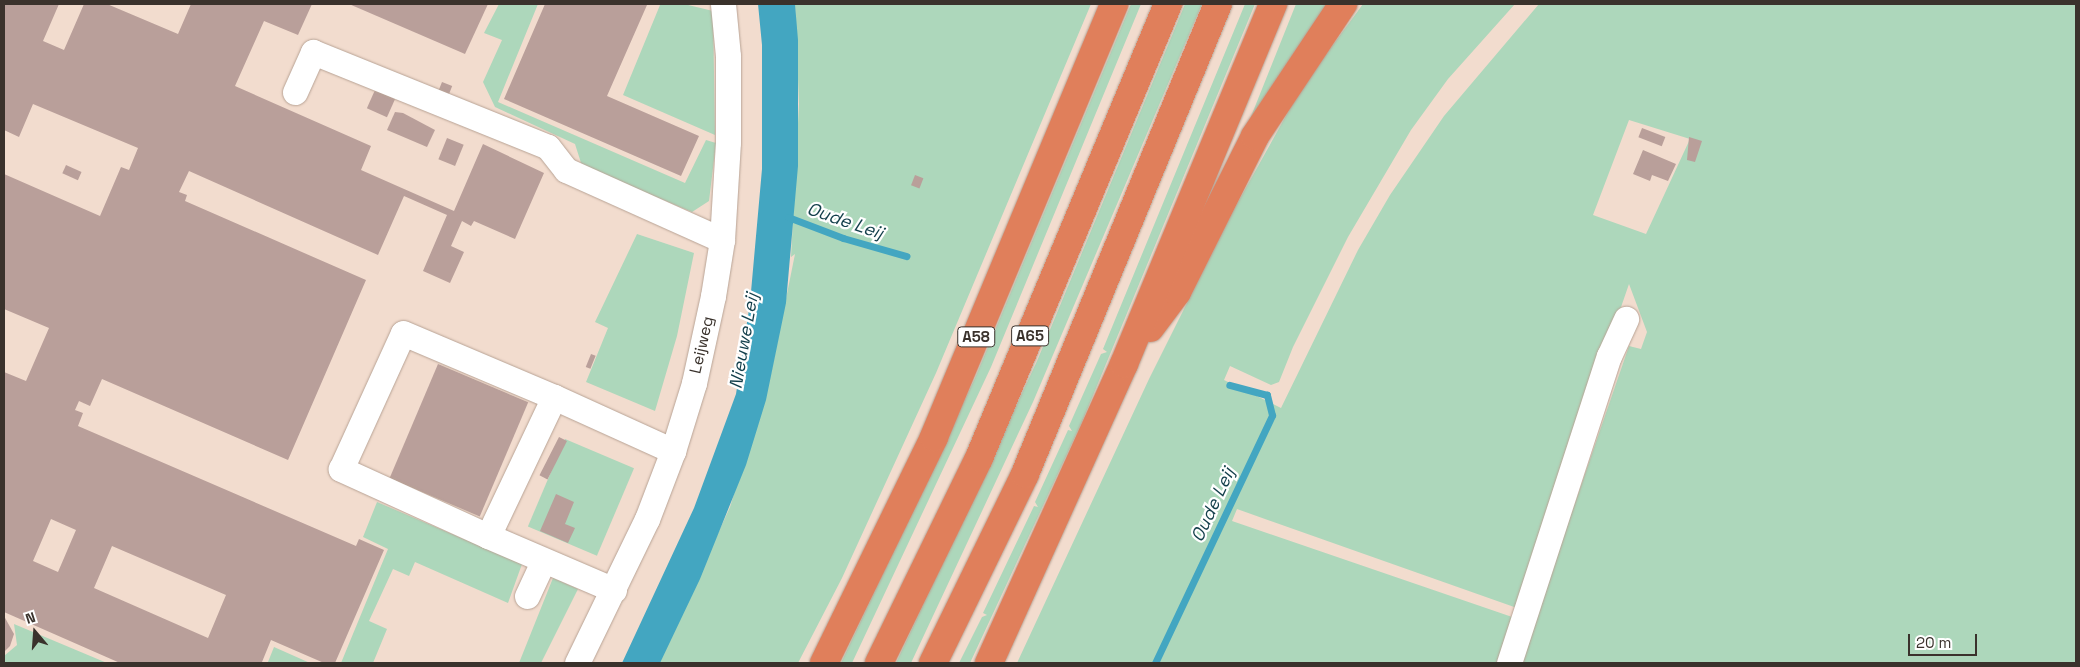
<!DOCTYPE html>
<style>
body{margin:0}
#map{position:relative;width:2080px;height:667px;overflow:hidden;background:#f2dcce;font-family:"Space Grotesk",sans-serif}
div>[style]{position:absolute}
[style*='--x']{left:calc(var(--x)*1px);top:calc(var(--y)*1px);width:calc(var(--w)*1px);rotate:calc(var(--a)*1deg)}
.green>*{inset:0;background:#add7bb;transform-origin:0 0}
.water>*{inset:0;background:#43a6c1}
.stream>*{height:7px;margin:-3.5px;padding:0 3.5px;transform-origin:3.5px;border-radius:3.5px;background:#43a6c1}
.building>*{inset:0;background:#b99f9a;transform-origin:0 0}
.roads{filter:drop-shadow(0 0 1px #b8a395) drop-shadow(0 0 1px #b8a395)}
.minor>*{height:25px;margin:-12.5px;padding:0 12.5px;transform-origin:12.5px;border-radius:12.5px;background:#fff}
.highway>*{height:28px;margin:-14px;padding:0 14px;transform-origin:14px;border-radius:14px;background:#e07f5b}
span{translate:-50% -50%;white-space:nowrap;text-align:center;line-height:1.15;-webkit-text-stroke:4.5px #fff;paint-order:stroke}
.shield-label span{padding:1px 4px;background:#fff;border:1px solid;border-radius:4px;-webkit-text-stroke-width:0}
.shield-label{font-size:15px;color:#3a322c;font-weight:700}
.street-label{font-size:16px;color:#3a322c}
.water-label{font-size:18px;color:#123e4a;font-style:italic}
.frame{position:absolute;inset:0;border:5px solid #3a322c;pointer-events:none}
.north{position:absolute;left:10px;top:607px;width:50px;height:50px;-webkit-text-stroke:4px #fff;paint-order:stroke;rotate:342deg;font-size:14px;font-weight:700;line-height:20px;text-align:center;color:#3a322c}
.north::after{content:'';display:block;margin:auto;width:18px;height:22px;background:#3a322c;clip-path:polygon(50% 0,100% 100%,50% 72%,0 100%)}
.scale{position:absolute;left:1908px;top:634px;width:69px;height:22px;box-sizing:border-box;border:2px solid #3a322c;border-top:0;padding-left:6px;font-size:15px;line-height:18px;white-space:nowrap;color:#3a322c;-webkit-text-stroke:4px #fff;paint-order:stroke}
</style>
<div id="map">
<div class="green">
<div style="clip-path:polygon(499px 4px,538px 4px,498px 102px,685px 183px,706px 140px,716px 143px,709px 201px,692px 212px,582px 166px,575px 144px,495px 107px,483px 82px,502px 40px,484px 33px)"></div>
<div style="clip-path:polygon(657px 4px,684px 4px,713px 11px,715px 135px,623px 95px,660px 5px)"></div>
<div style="clip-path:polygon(795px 4px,1091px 4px,936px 373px,842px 578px,798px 663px,659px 663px,730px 507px,771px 373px,795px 254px,791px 257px,799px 104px)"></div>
<div style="clip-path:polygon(1131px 4px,1141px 4px,991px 367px,852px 663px,841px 663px,975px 378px)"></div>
<div style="clip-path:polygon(1185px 4px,1202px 4px,1033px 402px,911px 663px,896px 663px,1037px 361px)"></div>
<div style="clip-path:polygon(1245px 4px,1255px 4px,1082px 422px,970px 663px,959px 663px,982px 617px,987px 615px,983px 613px,1034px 506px,1038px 507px,1035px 502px,1068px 430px,1072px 431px,1069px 426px,1101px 354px,1107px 352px,1103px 349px)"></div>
<div style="clip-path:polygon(1296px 4px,1332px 4px,1246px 129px)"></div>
<div style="clip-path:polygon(evenodd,1363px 4px,1515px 4px,1448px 79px,1411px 130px,1348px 237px,1293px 347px,1279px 382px,1271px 385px,1230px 366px,1224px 380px,1281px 408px,1358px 250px,1390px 195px,1444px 116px,1539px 4px,2076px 4px,2076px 663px,1520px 663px,1629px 346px,1641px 349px,1647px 332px,1629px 284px,1517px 608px,1237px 509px,1232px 521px,1518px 619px,1504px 663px,1017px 663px,1149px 379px,1233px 211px,1302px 87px,1363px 4px,1629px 120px,1690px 139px,1646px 234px,1593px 215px,1629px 120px)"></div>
<div style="clip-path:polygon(637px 234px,694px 253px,677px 336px,655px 411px,586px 382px,608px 328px,595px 322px)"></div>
<div style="left:565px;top:439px;width:75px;height:95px;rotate:23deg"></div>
<div style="clip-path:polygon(377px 502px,522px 564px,508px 603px,415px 562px,409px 576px,393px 569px,369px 621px,387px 629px,373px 663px,341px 663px,388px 549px,363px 537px)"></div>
<div style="clip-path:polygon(553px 578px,578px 589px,541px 663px,519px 663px)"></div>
<div style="clip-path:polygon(14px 624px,107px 663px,4px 663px,4px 656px,17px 645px)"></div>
<div style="clip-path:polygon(274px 647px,310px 663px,268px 662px)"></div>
</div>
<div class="water">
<div style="clip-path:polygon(758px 4px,795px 4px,798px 40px,798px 166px,786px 303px,766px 400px,746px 465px,700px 579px,660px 663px,622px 663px,694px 508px,736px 394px,750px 303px,762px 169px,762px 45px)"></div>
</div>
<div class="stream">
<div style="--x:788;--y:217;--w:59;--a:20.9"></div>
<div style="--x:843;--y:238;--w:66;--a:15.9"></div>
<div style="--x:1155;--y:663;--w:274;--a:-64.7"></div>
<div style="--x:1272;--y:415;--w:21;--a:-104"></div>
<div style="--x:1267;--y:395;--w:39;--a:-165"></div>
</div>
<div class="building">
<div style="clip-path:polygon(evenodd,4px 4px,59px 4px,43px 41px,64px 50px,84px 4px,107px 4px,178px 34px,191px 4px,312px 4px,298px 35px,264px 21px,235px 86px,371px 146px,361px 170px,454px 211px,483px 144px,544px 173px,515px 239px,474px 221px,471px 226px,462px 221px,451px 246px,464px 252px,450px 283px,423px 271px,447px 215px,404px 196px,378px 255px,189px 171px,179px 192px,187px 195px,185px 201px,366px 280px,288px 460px,102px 379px,90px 406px,79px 401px,75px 410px,83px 413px,78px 426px,356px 546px,359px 539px,384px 550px,335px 663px,324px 663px,271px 640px,262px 662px,265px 663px,120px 663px,4px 612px,4px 372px,26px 381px,49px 328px,4px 309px,4px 174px,100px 216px,121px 167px,129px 170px,138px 148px,33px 104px,19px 137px,4px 130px,4px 4px,51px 519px,76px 530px,58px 572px,33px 561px,51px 519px,4px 4px,112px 546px,226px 595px,208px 638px,94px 588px,112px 546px)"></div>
<div style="clip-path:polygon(349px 4px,488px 4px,465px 54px)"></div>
<div style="clip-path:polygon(545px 4px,647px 5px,607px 96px,699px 136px,681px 176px,504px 99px)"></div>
<div style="left:442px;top:82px;width:11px;height:12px;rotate:22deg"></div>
<div style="left:375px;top:90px;width:22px;height:20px;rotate:24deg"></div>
<div style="clip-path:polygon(395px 112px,403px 113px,435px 130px,427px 147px,387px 130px)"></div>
<div style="left:1642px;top:128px;width:25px;height:10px;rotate:21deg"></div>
<div style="clip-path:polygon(1689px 137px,1702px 141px,1695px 162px,1687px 160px)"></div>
<div style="left:447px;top:138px;width:18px;height:23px;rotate:22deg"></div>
<div style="clip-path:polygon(1643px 150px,1676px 164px,1668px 181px,1652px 175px,1650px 181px,1633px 174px)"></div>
<div style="left:66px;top:165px;width:17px;height:9px;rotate:24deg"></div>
<div style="left:915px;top:175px;width:9px;height:11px;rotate:21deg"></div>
<div style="left:591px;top:354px;width:5px;height:14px;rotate:22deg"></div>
<div style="left:438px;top:364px;width:98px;height:124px;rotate:23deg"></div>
<div style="left:559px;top:437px;width:9px;height:43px;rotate:27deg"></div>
<div style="clip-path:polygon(556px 494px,574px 502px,565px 524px,575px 528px,568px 543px,540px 531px)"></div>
<div style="clip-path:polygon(4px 616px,14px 634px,10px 646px,4px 652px)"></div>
</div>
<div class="roads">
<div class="minor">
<div style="--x:295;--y:92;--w:44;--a:-65.8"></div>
<div style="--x:313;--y:52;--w:253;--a:22"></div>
<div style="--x:548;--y:147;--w:29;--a:52"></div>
<div style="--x:566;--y:170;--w:171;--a:24.2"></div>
<div style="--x:488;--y:536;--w:162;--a:-155.5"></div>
<div style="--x:341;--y:469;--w:149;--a:-65.5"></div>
<div style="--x:403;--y:333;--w:164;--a:23"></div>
<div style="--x:614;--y:590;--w:137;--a:-156.8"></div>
<div style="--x:488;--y:536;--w:154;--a:-64.6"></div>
<div style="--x:554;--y:397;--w:131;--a:24.4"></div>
<div style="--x:527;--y:596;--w:38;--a:-65"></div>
<div style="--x:577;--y:663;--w:160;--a:-64.1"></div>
<div style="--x:647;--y:519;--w:73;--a:-69.1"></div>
<div style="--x:673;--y:451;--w:71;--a:-72.8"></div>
<div style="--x:694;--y:383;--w:89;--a:-77.7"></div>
<div style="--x:713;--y:296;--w:57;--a:-80.9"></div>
<div style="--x:722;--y:240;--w:98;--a:-86.5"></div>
<div style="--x:728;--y:142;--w:86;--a:-90"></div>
<div style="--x:728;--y:56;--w:52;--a:-95.5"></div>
<div style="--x:1509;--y:663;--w:323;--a:-72"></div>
<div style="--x:1609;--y:356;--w:41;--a:-65.3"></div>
</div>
<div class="highway">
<div style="--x:1150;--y:328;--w:45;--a:-53.1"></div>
<div style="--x:1177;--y:292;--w:174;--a:-63.4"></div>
<div style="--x:1255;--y:136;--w:159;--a:-56.3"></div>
<div style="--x:824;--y:663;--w:251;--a:-64"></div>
<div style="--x:934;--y:437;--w:469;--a:-67.4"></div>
<div style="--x:879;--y:663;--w:228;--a:-64"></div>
<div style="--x:979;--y:458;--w:492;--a:-67.4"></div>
<div style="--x:933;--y:663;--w:210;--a:-64"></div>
<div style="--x:1025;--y:474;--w:508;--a:-67.68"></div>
<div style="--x:989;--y:663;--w:328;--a:-65.7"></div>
<div style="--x:1124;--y:364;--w:390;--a:-67.5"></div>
</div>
</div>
<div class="shield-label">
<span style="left:1030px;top:336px">A65</span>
<span style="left:976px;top:337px">A58</span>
</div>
<div class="street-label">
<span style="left:702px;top:345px;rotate:-77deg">Leijweg</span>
</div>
<div class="water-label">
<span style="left:845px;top:221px;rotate:19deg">Oude Leij</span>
<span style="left:744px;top:341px;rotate:-80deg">Nieuwe Leij</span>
<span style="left:1213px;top:505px;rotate:-65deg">Oude Leij</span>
</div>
<div class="frame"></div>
<div class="north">N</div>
<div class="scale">20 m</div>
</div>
